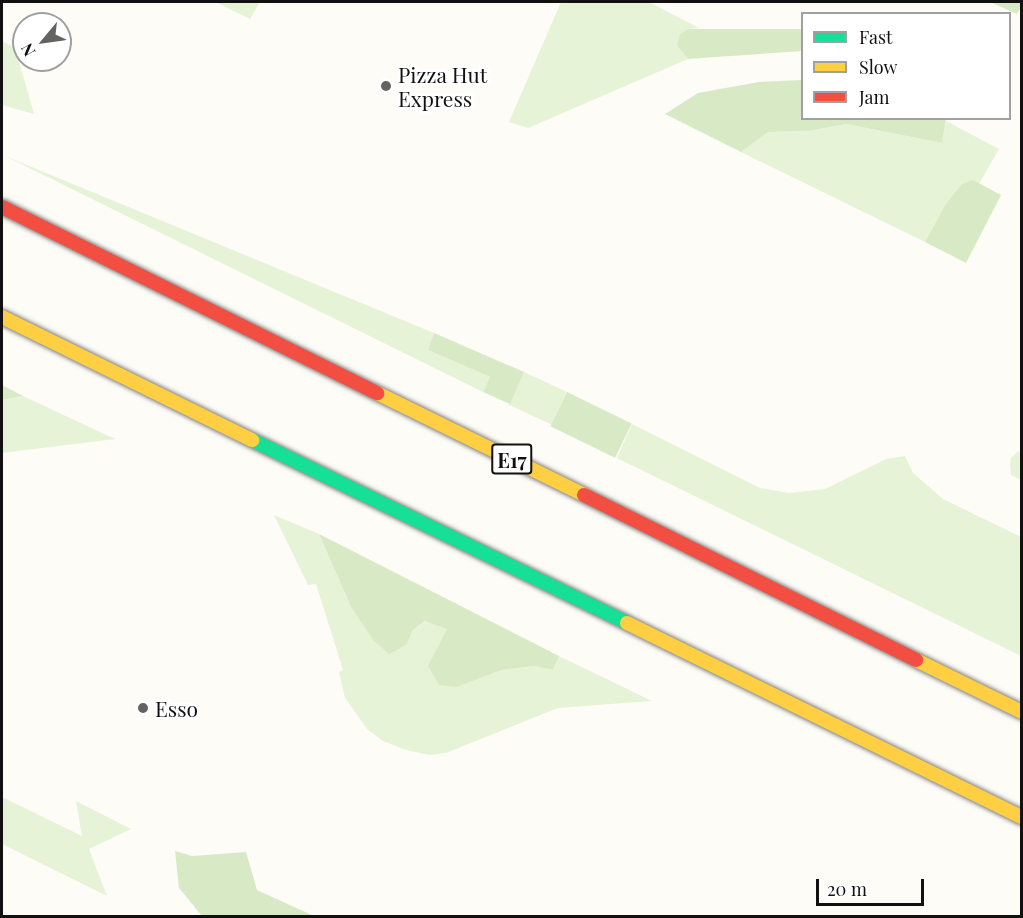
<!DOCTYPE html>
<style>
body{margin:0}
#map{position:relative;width:1023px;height:918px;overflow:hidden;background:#fdfcf7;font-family:"Playfair Display",serif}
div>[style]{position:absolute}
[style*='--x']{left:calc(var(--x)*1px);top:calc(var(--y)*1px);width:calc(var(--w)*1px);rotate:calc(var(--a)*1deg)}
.green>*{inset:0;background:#e7f3d7;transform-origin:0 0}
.forest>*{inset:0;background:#d8eac5;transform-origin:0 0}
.roads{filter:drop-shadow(0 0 2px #858482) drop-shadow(0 0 2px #858482)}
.fast>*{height:14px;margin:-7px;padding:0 7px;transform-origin:7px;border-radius:7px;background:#16e098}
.slow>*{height:14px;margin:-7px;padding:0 7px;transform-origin:7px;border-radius:7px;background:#ffcf43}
.jam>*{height:14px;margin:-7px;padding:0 7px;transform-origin:7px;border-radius:7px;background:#f24e42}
.dots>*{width:16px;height:16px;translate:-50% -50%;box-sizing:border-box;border:3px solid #fff;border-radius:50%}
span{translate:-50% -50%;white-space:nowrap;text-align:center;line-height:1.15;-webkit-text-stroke:6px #fff;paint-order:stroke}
.shield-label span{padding:2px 4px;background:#fff;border:2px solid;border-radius:4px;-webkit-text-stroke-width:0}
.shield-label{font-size:20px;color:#111;font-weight:700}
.poi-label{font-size:21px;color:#111}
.left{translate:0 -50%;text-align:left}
.frame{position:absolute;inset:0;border:3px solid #111;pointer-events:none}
.legend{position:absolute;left:801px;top:12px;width:210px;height:108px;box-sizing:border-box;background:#fff;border:2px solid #a0a0a0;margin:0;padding:8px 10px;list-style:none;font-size:18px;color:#111}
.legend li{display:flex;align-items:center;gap:12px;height:30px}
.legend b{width:30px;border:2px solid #a0a0a0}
.north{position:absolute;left:12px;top:12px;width:60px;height:60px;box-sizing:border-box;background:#fff;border:2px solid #a0a0a0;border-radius:50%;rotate:241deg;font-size:16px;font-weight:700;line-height:24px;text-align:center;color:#111}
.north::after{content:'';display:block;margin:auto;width:21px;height:27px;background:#646362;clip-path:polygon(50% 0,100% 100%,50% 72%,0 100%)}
.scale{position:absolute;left:816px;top:879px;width:108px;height:27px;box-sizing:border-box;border:3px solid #111;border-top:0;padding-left:8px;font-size:18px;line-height:21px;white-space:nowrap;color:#111;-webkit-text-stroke:4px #fff;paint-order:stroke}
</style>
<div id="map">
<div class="green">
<div style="clip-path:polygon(215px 2px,260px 2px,250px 19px)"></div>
<div style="clip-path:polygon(561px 2px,649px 2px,699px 28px,689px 29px,677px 46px,688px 59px,528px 128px,509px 122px)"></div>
<div style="clip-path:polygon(2px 41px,15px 48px,34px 114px,2px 105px)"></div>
<div style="clip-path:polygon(946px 121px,999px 149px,979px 184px,973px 180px,945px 205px,925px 242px,741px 152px,768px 132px,809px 131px,846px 124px,942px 143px)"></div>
<div style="clip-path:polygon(5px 156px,434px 333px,428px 350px,490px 377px,483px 392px)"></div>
<div style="left:524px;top:372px;width:47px;height:36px;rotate:25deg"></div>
<div style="clip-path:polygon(23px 396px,115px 439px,2px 453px,2px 400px)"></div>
<div style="clip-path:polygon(632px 424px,760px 488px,789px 493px,825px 489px,886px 459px,905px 456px,913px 473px,943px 499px,1021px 537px,1021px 656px,617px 458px)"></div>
<div style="clip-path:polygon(1018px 451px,1021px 453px,1021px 480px,1011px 475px,1010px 465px,1011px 458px)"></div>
<div style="clip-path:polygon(274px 515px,319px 534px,351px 607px,405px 645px,413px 630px,426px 621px,448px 629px,429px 666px,457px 687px,502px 670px,535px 666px,553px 670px,559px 656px,652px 701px,558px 708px,446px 753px,430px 755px,406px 750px,383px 741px,368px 730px,345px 698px,339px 672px,343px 670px,316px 584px,308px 585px)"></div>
<div style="clip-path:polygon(2px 797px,82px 836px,76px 801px,131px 829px,89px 849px,107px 896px,2px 844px)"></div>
</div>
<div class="forest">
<div style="clip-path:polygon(990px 2px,1021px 2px,1021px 7px,1017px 14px)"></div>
<div style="clip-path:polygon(689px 29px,802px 29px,802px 51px,688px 59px,677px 46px,680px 34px)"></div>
<div style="clip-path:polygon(802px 80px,802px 118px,946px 119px,942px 143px,846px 124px,809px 131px,768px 132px,741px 152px,665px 114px,698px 93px,759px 82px)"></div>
<div style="clip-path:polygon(973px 180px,1001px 195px,966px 263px,925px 242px,945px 205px,962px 184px)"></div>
<div style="clip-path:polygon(434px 333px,524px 372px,510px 404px,483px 392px,490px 377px,428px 350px)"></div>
<div style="clip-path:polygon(2px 385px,23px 396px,2px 400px)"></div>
<div style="left:567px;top:392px;width:72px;height:38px;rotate:26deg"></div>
<div style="clip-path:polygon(319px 534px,559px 656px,553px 670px,535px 666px,502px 670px,457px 687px,439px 685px,428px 666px,447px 629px,425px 621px,413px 630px,406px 645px,389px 654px,373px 640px,351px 607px)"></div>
<div style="clip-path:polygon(175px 851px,192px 856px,246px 852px,257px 890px,314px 916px,202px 916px,179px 888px)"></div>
</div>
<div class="roads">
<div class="fast">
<div style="--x:252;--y:440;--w:417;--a:26"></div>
</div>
<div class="slow">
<div style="--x:2;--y:317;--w:279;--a:26.2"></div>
<div style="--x:377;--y:393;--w:231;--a:26.2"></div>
<div style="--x:627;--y:623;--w:440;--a:26.2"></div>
<div style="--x:916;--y:660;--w:118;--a:26.1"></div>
</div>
<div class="jam">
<div style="--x:2;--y:207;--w:419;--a:26.4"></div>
<div style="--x:584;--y:495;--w:371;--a:26.4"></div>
</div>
</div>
<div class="dots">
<div style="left:386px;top:86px;background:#646362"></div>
<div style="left:143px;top:708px;background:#646362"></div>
</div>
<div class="shield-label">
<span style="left:512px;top:459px">E17</span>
</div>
<div class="poi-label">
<span class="left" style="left:398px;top:86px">Pizza Hut<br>Express</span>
<span class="left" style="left:155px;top:708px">Esso</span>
</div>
<div class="frame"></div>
<ul class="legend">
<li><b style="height:8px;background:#16e098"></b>Fast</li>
<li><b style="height:8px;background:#ffcf43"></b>Slow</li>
<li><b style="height:8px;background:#f24e42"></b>Jam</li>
</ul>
<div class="north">N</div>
<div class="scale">20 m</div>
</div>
